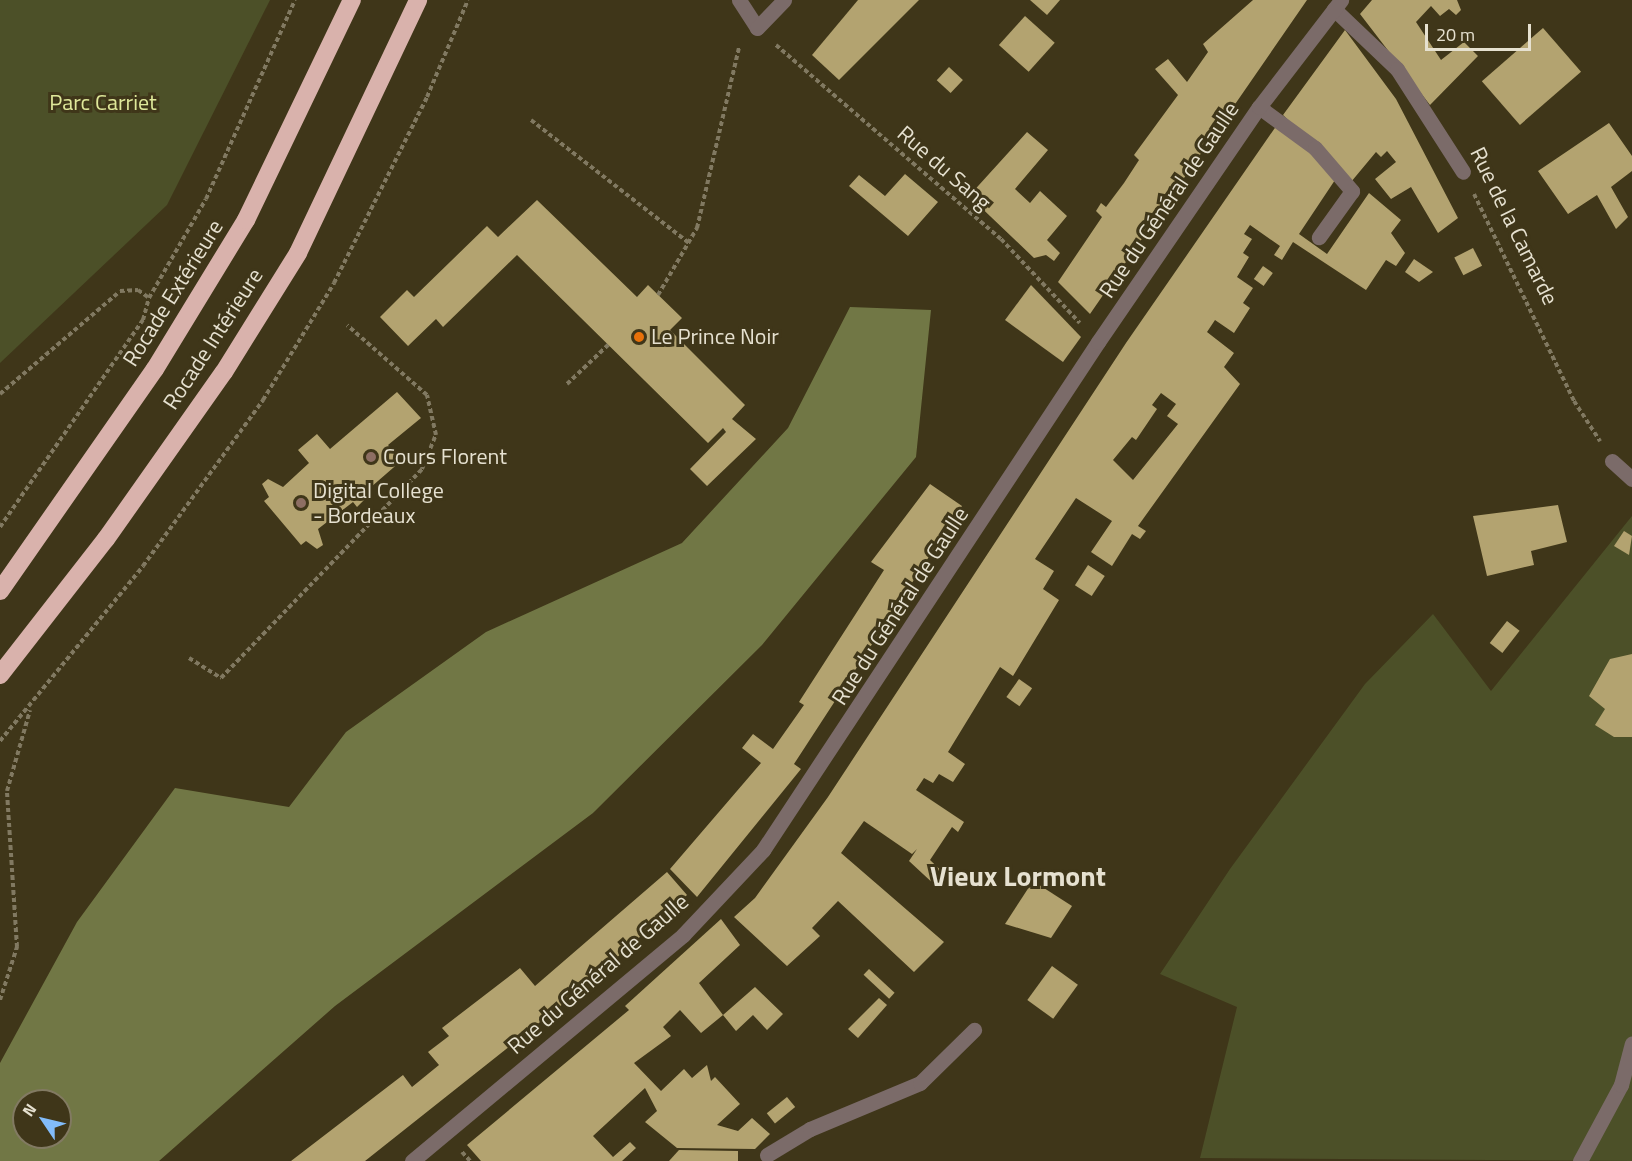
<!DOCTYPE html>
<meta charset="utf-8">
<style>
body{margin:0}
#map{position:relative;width:1632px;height:1161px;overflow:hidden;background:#3f3619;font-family:"Titillium Web",sans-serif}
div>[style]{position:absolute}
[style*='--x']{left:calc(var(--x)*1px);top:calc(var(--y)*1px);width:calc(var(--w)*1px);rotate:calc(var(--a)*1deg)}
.green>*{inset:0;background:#4c5028}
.forest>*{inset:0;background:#717745}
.building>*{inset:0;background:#b3a370;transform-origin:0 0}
.path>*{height:4px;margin-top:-2px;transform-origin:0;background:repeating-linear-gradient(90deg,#817961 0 4.5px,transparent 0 7.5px)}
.service>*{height:15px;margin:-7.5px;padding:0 7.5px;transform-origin:7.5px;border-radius:7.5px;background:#7b6b69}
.minor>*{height:15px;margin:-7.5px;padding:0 7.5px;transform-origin:7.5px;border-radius:7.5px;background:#7b6b69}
.motorway>*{height:18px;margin:-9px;padding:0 9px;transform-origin:9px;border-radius:9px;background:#d9b2ac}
.dots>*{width:16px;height:16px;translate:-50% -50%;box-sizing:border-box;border:3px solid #3f3619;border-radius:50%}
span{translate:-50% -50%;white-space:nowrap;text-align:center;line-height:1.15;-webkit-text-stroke:6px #3f3619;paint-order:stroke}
.park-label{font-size:22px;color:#dfe89a}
.street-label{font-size:22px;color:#e6e1d0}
.poi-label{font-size:22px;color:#e6e1d0}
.left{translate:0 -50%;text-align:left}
.district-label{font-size:28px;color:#e6e1d0;font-weight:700}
.north{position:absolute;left:12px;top:1089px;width:60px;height:60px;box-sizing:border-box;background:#3f3619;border:2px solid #827a62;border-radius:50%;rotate:305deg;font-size:16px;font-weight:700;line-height:24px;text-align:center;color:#e6e1d0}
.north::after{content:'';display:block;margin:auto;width:21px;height:27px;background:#82bcfa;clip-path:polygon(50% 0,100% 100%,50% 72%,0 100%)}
.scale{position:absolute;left:1425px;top:24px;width:106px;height:27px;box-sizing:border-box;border:3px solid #e6e1d0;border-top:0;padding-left:8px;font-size:18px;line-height:21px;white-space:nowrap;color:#e6e1d0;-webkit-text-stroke:4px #3f3619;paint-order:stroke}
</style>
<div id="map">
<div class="green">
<div style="clip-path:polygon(0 0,270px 0,167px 205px,0 363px)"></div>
<div style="clip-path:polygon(1632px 516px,1632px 1161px,1200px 1158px,1237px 1007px,1160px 974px,1230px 869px,1365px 684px,1433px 614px,1491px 691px)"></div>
</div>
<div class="forest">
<div style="clip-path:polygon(evenodd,850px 307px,931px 310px,916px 457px,762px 645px,593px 813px,335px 1006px,159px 1161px,0 1161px,0 1063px,77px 922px,175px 788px,289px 807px,346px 732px,486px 632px,682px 543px,788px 428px,850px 307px,24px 1101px,60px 1101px,60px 1137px,24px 1137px,24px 1101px)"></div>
</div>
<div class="building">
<div style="clip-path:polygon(858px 0,919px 0,839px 80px,812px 55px)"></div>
<div style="clip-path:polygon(1030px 0,1060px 0,1047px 15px)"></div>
<div style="clip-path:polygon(1253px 0,1307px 0,1090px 314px,1058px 282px,1102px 217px,1096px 211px,1101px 203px,1106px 207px,1124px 183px,1139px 160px,1134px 155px,1178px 95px,1155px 69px,1168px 59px,1187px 82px,1208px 52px,1203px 44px)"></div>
<div style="clip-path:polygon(1372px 0,1457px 0,1461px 10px,1456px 15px,1449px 9px,1440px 16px,1431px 6px,1416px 22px,1441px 60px,1464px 42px,1478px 56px,1430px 105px,1360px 14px)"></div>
<div style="left:1025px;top:16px;width:40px;height:39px;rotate:42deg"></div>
<div style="left:1543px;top:28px;width:58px;height:81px;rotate:49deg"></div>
<div style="clip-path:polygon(1345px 30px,1396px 99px,1458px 218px,1438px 233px,1411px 187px,1391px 199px,1375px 179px,1396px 162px,1387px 151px,1381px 157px,1376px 152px,1351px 182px,1283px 115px)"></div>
<div style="left:949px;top:67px;width:19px;height:18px;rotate:43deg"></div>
<div style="clip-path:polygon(evenodd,1279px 122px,1337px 177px,1299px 234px,1327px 254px,1369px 193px,1401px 220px,1391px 233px,1405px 253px,1396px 266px,1386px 260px,1366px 290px,1293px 242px,1282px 260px,1274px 255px,1280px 246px,1250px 225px,1244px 234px,1252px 239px,1243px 253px,1249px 257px,1237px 277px,1253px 288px,1243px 303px,1250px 308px,1234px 333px,1215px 320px,1207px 332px,1234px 353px,1224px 367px,1240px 384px,1138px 526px,1146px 531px,1140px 539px,1132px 534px,1112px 566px,1091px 552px,1112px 521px,1076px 498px,1035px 559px,1054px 571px,1043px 589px,1059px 600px,1013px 676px,1000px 667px,948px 752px,965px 764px,953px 782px,939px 774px,933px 783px,924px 778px,916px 790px,964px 822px,958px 832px,952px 827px,930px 860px,948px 877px,937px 887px,909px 861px,917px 849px,912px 854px,864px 821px,841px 853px,944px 942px,914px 972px,838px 901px,812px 928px,820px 936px,787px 966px,734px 917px,755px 898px,828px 797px,1126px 343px,1279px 122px,1161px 393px,1176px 404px,1167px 416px,1178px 424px,1133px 480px,1113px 460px,1132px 437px,1136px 440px,1157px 409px,1152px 405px,1161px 393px)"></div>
<div style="clip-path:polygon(1609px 123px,1632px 156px,1632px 171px,1611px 187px,1628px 217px,1616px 229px,1597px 195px,1568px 214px,1538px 171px)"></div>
<div style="clip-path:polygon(1027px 132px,1048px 150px,1015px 189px,1030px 203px,1040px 191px,1067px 216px,1047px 240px,1060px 253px,1054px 261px,1046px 255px,1034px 258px,969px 196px)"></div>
<div style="clip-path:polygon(905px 174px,938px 202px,908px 236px,849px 186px,859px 175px,885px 196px)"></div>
<div style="clip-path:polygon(537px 200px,637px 297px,648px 285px,682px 318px,670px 330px,745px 405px,732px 419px,756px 439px,707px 486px,690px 469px,726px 432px,723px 428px,708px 443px,517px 255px,443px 327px,436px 319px,408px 346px,380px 317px,407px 290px,414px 297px,487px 226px,498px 237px)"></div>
<div style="left:1473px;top:248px;width:20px;height:21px;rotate:63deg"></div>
<div style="clip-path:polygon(1414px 259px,1433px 272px,1419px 282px,1405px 272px)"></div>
<div style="left:1263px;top:266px;width:12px;height:16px;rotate:35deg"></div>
<div style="clip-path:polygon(1031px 285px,1081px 337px,1063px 362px,1005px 320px)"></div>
<div style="clip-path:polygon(397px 392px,421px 418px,388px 445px,401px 461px,363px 494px,366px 498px,357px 507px,353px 502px,318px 529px,323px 545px,317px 549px,306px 541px,301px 545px,264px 501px,269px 497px,262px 484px,268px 479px,283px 487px,309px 463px,298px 450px,317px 434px,330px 449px)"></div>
<div style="clip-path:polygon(930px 484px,962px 506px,794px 764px,801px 769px,697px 897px,670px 869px,761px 763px,742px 748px,753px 734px,773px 749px,804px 705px,799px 702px,884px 570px,871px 562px)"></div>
<div style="clip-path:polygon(1558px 505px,1567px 542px,1531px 551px,1534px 565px,1487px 576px,1473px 516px)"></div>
<div style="clip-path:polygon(1624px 531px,1632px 536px,1629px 555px,1614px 546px)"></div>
<div style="left:1088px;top:565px;width:20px;height:24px;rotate:33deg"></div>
<div style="left:1507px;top:621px;width:16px;height:28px;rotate:38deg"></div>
<div style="clip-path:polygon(1632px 654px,1632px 737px,1614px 737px,1595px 725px,1605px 709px,1589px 696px,1610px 659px)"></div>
<div style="left:1019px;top:679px;width:16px;height:22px;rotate:35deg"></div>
<div style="clip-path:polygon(667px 872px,687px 895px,578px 992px,365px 1161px,291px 1161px,403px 1075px,412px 1087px,439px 1065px,428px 1052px,449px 1036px,442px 1028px,520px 968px,535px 986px)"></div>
<div style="clip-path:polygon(1033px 881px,1072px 906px,1051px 938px,1005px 924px)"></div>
<div style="clip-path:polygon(721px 919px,740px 945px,699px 983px,723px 1015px,701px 1033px,680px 1010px,663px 1027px,671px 1036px,634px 1063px,661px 1091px,684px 1069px,692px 1078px,707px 1065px,711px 1081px,715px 1077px,740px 1104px,717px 1125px,738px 1131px,752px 1118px,770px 1134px,755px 1149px,677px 1148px,645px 1122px,657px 1111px,645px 1088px,593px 1136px,613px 1157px,630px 1142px,636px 1148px,622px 1161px,481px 1161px,467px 1145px,629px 1010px,625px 1006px)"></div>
<div style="left:1052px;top:966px;width:32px;height:42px;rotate:36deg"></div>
<div style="left:869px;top:969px;width:35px;height:8px;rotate:43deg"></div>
<div style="clip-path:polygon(755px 987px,783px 1014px,767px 1030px,753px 1015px,736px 1031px,723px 1015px)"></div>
<div style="clip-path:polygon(879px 998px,887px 1005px,858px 1038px,848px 1029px)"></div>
<div style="left:787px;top:1097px;width:13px;height:26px;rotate:51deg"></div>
<div style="clip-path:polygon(679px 1150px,738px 1151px,738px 1161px,669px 1161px)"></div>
</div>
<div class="path">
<div style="--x:776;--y:45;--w:297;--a:40.8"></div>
<div style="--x:1001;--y:239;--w:115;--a:46.8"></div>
<div style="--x:531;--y:120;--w:202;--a:37.9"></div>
<div style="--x:1474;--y:194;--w:230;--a:64.2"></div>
<div style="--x:1574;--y:401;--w:48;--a:57"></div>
<div style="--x:658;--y:295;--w:78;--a:-59.8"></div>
<div style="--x:697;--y:228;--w:186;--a:-76.9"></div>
<div style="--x:567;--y:384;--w:57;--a:-43.6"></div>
<div style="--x:0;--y:394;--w:158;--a:-40.6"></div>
<div style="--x:120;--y:291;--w:18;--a:-3"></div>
<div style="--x:138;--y:290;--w:14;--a:36"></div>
<div style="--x:0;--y:527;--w:252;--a:-55.4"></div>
<div style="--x:143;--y:320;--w:23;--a:-75"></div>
<div style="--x:149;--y:298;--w:114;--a:-60.1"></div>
<div style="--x:206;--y:199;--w:218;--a:-65.9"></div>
<div style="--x:189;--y:658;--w:38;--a:32"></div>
<div style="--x:221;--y:678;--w:290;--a:-46.1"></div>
<div style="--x:422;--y:469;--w:37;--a:-68"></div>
<div style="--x:436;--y:435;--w:41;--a:-102.7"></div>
<div style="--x:427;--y:395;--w:106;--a:-138.8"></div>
<div style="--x:0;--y:741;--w:226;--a:-50.7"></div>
<div style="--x:143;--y:566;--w:205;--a:-54.1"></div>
<div style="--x:263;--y:400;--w:137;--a:-58.7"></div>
<div style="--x:334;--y:283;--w:208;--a:-63.4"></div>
<div style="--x:427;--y:97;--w:105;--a:-67.1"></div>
<div style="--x:0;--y:1000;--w:56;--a:-72.2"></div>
<div style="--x:17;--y:947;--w:156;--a:-93.7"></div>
<div style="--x:7;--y:791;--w:84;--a:-74.1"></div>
<div style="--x:462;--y:1152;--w:12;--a:48"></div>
</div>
<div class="service">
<div style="--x:1580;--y:1161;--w:86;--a:-61.7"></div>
<div style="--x:1621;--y:1085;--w:43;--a:-75.3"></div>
</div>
<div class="minor">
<div style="--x:739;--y:0;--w:33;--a:57"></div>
<div style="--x:757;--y:28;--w:39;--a:-46"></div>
<div style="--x:1334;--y:9;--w:87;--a:43.6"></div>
<div style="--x:1397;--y:69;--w:122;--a:57.3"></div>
<div style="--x:1259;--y:107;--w:69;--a:36.2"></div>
<div style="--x:1315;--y:148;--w:57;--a:49.3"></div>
<div style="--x:1352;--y:191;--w:57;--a:125.7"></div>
<div style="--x:1612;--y:461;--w:27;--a:42"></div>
<div style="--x:767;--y:1155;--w:50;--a:-31.2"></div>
<div style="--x:810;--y:1129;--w:119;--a:-22.7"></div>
<div style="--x:920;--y:1083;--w:76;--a:-44.5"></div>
<div style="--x:412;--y:1161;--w:353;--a:-39.8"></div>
<div style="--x:683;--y:935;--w:117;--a:-46.7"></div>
<div style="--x:763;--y:850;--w:609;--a:-56.6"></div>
<div style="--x:1098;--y:342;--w:285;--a:-55.6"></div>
<div style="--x:1259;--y:107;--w:135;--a:-52.5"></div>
</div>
<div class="motorway">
<div style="--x:0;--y:591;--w:271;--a:-55.1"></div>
<div style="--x:155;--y:369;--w:175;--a:-58.6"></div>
<div style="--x:246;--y:220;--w:244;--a:-64.3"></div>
<div style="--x:0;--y:675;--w:172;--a:-52.1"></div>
<div style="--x:106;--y:539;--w:204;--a:-54.8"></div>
<div style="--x:224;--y:372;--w:140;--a:-58.1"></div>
<div style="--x:298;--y:253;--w:280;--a:-64.6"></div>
</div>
<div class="dots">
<div style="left:639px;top:337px;background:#e8710a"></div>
<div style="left:371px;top:457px;background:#8d6e63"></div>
<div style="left:301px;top:503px;background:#8d6e63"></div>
</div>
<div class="park-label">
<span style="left:103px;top:103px">Parc Carriet</span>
</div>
<div class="street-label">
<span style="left:944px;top:168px;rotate:41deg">Rue du Sang</span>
<span style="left:1169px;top:200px;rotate:-56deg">Rue du Général de Gaulle</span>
<span style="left:1514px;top:226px;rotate:64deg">Rue de la Camarde</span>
<span style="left:173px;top:293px;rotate:-58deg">Rocade Extérieure</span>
<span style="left:213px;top:339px;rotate:-57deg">Rocade Intérieure</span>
<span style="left:900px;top:606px;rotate:-57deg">Rue du Général de Gaulle</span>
<span style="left:598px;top:974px;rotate:-41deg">Rue du Général de Gaulle</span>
</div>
<div class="poi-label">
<span class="left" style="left:651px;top:337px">Le Prince Noir</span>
<span class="left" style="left:383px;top:457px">Cours Florent</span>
<span class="left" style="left:313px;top:503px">Digital College<br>- Bordeaux</span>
</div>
<div class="district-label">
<span style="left:1018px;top:876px">Vieux Lormont</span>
</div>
<div class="north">N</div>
<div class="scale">20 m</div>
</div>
